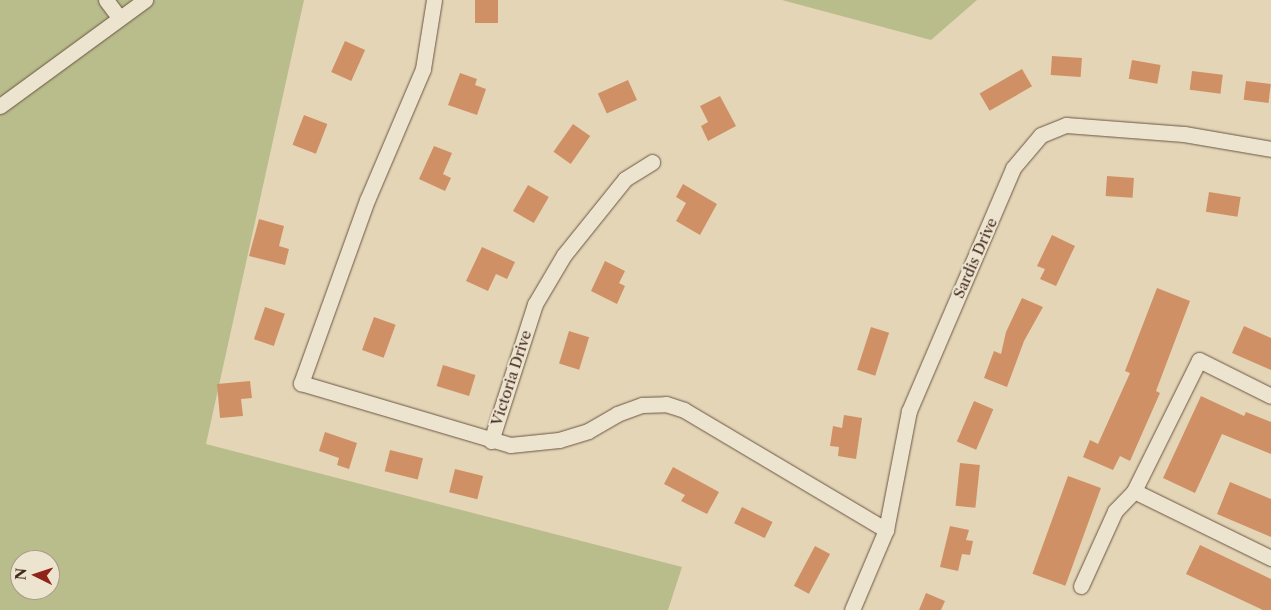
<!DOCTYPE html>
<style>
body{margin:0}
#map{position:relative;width:1271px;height:610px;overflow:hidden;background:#e4d5b6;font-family:"Libre Caslon Text",serif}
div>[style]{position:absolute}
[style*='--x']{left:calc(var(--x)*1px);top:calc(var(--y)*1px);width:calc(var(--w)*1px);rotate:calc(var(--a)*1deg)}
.green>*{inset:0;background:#b9bc8b}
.building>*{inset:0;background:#d09066;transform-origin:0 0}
.roads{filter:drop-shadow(0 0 1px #6a5644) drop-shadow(0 0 1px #6a5644)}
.street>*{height:15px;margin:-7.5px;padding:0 7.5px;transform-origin:7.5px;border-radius:7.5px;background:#ede4d0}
span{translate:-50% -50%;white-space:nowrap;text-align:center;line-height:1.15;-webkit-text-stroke:4px #ede4d0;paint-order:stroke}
.street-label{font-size:15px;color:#422b1e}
.north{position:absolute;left:10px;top:550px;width:50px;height:50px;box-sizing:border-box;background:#ede4d0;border:1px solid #a99a89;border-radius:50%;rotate:274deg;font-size:14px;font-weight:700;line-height:20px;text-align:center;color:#422b1e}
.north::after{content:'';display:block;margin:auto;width:18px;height:22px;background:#8f2418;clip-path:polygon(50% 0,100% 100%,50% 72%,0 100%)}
</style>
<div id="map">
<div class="green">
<div style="clip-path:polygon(evenodd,0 0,304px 0,206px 444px,682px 567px,668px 610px,0 610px,0 0,20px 560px,50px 560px,50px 590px,20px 590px,20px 560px)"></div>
<div style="clip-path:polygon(782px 0,977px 0,931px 40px)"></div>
</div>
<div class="building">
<div style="left:475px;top:0;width:23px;height:23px"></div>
<div style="left:345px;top:41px;width:22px;height:34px;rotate:24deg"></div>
<div style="left:1052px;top:56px;width:30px;height:19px;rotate:4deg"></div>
<div style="left:1132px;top:60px;width:29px;height:19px;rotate:10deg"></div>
<div style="left:1022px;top:69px;width:20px;height:49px;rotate:60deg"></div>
<div style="left:1192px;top:71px;width:31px;height:19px;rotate:7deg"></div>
<div style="clip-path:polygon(460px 73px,477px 79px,475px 85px,486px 89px,477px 115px,448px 105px)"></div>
<div style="left:628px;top:80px;width:22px;height:33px;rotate:66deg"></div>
<div style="left:1246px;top:81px;width:25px;height:19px;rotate:7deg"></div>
<div style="clip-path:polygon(720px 96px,736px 126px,708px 141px,701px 126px,708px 122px,700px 106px)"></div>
<div style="left:304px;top:115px;width:25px;height:32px;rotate:21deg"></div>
<div style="left:573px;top:124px;width:21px;height:34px;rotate:35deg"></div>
<div style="clip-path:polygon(434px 146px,452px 153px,443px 174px,451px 178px,445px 191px,419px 179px)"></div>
<div style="left:1107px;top:176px;width:27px;height:20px;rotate:4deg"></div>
<div style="clip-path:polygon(683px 184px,717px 204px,700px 235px,676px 221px,686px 203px,676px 197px)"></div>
<div style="left:528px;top:185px;width:24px;height:30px;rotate:30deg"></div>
<div style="left:1209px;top:192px;width:32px;height:20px;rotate:9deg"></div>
<div style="clip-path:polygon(259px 219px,284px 226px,279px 246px,289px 249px,285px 265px,249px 256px)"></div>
<div style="clip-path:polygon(1052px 235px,1075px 246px,1056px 286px,1040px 279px,1045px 269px,1037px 266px)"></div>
<div style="clip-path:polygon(482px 247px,515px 262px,507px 279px,496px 274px,488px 291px,466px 281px)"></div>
<div style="clip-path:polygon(605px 261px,625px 271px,619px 283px,625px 286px,617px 304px,591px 291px)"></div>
<div style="clip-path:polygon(1157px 288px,1190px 301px,1156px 391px,1160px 393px,1130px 461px,1120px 456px,1113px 470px,1083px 457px,1090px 440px,1098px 444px,1130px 373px,1125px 371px)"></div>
<div style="clip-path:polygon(1022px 298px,1043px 307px,1024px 341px,1007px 387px,984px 378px,994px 351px,1001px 354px,1006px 332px)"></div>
<div style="left:265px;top:307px;width:21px;height:34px;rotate:19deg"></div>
<div style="left:374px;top:317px;width:23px;height:35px;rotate:20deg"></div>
<div style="clip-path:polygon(1244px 326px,1271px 338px,1271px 370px,1232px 353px)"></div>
<div style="left:871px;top:327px;width:19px;height:45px;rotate:18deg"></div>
<div style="left:569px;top:331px;width:21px;height:34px;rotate:17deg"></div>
<div style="left:443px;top:365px;width:34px;height:22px;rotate:17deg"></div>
<div style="clip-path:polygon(250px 381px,252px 398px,241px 399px,243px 416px,220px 418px,217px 384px)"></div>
<div style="clip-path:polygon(1201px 396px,1244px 416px,1246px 412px,1271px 422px,1271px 454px,1222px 434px,1195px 493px,1163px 478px)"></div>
<div style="left:974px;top:401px;width:21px;height:44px;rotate:23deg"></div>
<div style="clip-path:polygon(844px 415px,862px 418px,856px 459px,838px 456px,839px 447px,830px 446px,833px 426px,842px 428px)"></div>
<div style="clip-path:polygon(325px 432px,357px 443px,349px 469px,337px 465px,339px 458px,319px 451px)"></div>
<div style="left:390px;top:450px;width:34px;height:22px;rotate:14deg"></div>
<div style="left:960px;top:463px;width:20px;height:43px;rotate:6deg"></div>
<div style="clip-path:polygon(673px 467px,719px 492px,707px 514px,681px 501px,685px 495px,664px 484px)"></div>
<div style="left:455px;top:469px;width:29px;height:24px;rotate:14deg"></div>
<div style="left:1068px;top:476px;width:35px;height:104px;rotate:20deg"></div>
<div style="clip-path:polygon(1230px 482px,1271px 499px,1271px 537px,1217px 514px)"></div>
<div style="left:742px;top:507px;width:34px;height:18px;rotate:26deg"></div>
<div style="clip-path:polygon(950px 526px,969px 530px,966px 540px,973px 541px,970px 555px,962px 554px,958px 571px,940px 567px)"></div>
<div style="clip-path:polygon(1200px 545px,1271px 579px,1271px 610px,1263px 610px,1186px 574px)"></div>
<div style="left:815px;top:546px;width:17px;height:45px;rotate:28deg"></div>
<div style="clip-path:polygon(926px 593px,945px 601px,941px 610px,919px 610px)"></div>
</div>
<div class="roads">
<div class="street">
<div style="--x:106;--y:0;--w:21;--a:53"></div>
<div style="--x:434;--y:0;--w:70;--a:99.1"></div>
<div style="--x:423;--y:69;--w:142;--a:113.1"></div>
<div style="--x:367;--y:200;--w:195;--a:109.8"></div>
<div style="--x:301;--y:383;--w:218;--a:16.5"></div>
<div style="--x:510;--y:445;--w:49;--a:-5.8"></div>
<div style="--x:559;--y:440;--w:30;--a:-17"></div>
<div style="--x:588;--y:431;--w:34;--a:-30"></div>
<div style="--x:617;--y:414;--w:27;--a:-20"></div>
<div style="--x:642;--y:405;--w:24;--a:-2"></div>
<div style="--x:666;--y:404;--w:19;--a:18"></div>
<div style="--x:684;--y:410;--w:235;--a:30.7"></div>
<div style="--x:0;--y:106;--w:180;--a:-36.2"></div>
<div style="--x:491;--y:441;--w:144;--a:-72.2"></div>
<div style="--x:535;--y:304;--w:57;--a:-59.4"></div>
<div style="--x:564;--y:255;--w:97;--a:-51.2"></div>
<div style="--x:625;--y:179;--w:32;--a:-32"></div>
<div style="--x:1134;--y:491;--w:153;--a:26.1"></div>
<div style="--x:1081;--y:586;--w:82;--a:-65.6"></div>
<div style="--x:1115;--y:511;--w:28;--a:-46"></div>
<div style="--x:1134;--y:491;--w:146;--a:-63.6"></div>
<div style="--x:1199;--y:360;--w:80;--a:26.6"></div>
<div style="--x:852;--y:610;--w:87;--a:-67"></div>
<div style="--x:886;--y:530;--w:121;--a:-79.1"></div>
<div style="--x:909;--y:411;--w:264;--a:-66.8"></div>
<div style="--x:1013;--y:168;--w:43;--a:-49.7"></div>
<div style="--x:1041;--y:135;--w:27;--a:-22"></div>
<div style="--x:1066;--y:125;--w:118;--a:4.4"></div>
<div style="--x:1184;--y:134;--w:88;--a:9.8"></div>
</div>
</div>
<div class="street-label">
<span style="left:975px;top:258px;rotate:-66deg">Sardis Drive</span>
<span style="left:511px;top:378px;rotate:-72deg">Victoria Drive</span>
</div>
<div class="north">N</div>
</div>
